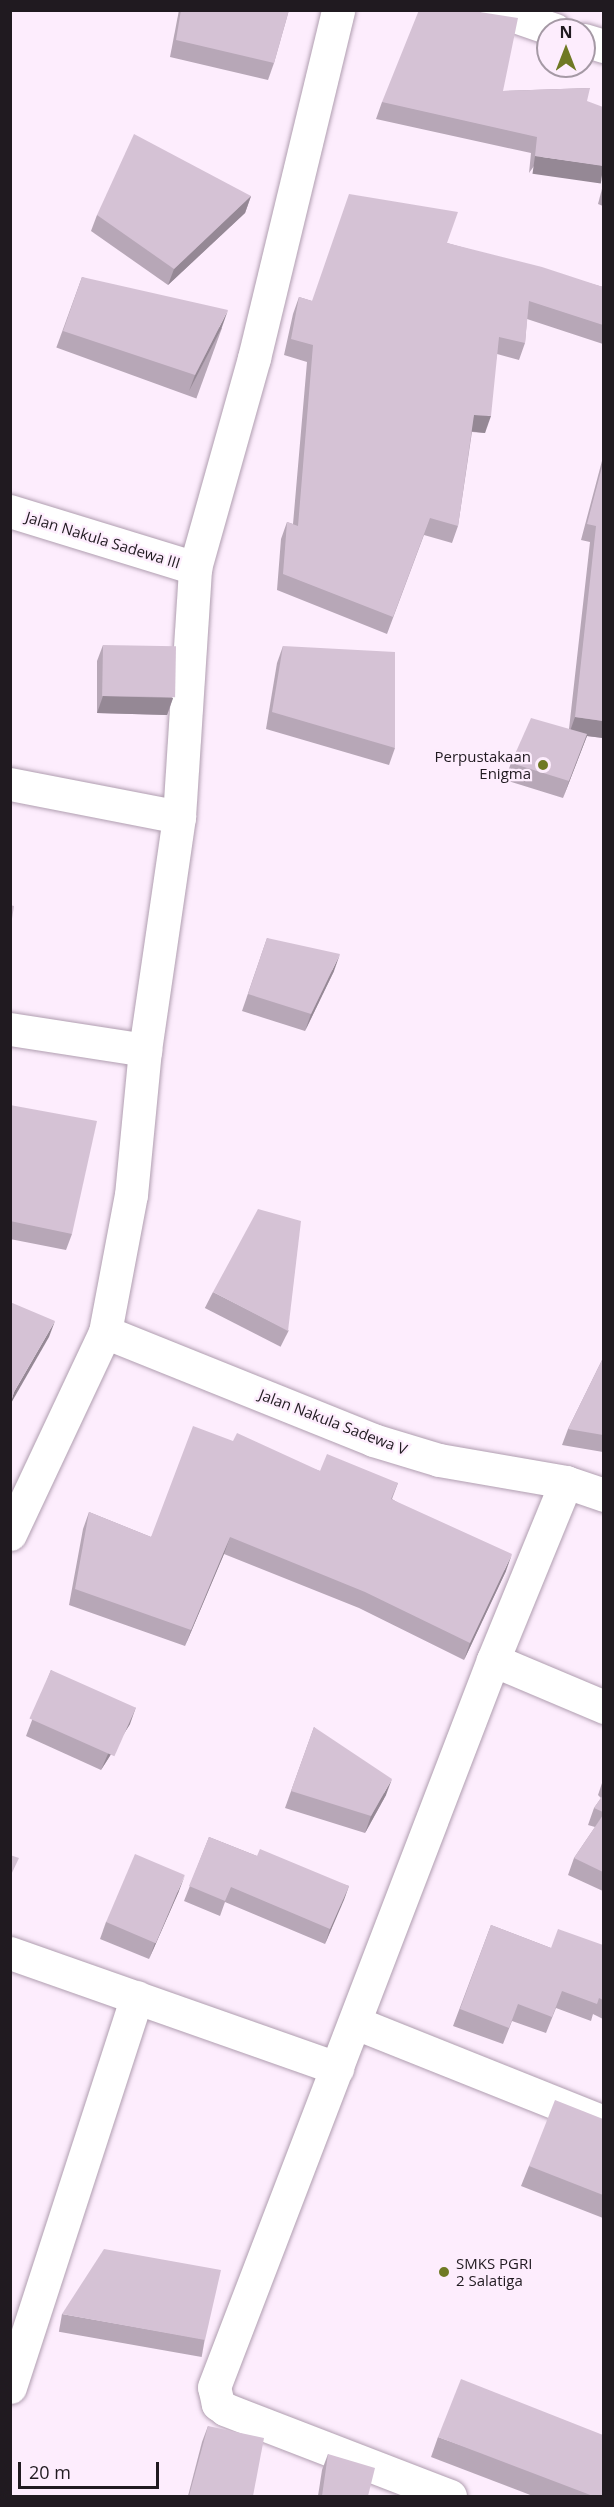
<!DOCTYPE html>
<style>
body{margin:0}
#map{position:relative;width:614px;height:2507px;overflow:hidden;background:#fdedfd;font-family:"Open Sans",sans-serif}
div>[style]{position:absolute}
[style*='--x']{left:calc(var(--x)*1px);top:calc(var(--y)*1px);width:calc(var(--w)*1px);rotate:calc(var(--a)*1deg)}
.roads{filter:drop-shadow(0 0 2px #b09eb0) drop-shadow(0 0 2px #b09eb0)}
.minor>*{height:33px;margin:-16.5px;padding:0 16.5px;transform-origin:16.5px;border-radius:16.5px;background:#fff}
.wall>*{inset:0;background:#b7a7b7;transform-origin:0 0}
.shaded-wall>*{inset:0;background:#958895;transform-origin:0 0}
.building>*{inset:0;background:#d5c2d5;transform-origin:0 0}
.dots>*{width:16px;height:16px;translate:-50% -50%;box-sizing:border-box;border:3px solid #fdedfd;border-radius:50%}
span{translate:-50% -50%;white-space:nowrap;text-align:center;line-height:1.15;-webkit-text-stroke:4.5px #fdedfd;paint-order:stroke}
.street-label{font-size:15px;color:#201a20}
.poi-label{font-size:15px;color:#201a20}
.right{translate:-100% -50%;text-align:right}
.left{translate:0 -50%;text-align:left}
.frame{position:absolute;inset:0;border:12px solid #201a20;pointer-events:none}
.north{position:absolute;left:536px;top:18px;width:60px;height:60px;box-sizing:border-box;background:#fdedfd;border:2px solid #a599a5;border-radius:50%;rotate:0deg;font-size:16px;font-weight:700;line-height:24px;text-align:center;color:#201a20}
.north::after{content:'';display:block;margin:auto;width:21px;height:27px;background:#6f7924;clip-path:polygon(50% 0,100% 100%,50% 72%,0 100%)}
.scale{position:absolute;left:18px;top:2462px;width:141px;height:27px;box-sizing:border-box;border:3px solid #201a20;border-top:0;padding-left:8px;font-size:18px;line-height:21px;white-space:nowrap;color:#201a20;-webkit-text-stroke:4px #fdedfd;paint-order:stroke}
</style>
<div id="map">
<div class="roads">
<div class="minor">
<div style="--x:497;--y:10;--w:61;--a:19"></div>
<div style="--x:584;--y:40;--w:21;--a:17"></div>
<div style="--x:10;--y:511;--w:194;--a:17.1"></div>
<div style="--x:10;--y:784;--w:172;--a:11"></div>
<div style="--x:10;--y:1029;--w:137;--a:8.8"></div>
<div style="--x:105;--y:1332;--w:289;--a:21.9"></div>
<div style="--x:373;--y:1440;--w:69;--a:16.9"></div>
<div style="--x:439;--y:1460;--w:129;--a:9.8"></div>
<div style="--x:566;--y:1482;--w:40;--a:18.9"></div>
<div style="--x:10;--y:1534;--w:223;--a:-64.8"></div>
<div style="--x:105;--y:1332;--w:139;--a:-79.3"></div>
<div style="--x:131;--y:1195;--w:146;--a:-84.5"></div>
<div style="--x:145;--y:1050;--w:235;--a:-81.7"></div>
<div style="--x:179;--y:817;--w:250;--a:-86.3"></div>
<div style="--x:195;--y:568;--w:218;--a:-74.3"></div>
<div style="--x:254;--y:358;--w:358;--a:-76.4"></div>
<div style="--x:493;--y:1660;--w:121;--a:22.9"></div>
<div style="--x:10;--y:1953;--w:347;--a:19.4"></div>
<div style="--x:356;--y:2023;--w:267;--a:21.8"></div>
<div style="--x:10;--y:2387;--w:410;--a:-72"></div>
<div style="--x:450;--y:2496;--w:241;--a:-158.9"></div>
<div style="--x:225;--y:2409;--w:9;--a:-144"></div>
<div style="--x:218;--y:2404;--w:17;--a:-103"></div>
<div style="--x:214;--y:2387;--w:779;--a:-69"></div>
<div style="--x:493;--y:1660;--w:192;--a:-67.7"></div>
</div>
</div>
<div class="wall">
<div style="clip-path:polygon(179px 10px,289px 10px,274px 63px,268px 80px,170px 57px)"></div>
<div style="clip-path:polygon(590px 88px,529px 173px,531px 153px,376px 119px,382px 102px,503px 91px)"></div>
<div style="clip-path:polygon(603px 185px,603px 206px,598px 204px)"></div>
<div style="clip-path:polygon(251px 196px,245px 213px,168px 285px,91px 231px,97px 215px)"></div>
<div style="clip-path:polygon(447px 243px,603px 287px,603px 344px,527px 319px,525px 343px,519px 360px,497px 354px,485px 433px,472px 432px,458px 526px,452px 543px,424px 535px,387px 634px,277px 590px,281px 539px,287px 522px,293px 524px,307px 362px,284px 355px,293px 314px,299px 297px,312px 301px)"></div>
<div style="left:82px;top:277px;width:149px;height:75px;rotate:20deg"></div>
<div style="clip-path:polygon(603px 457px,603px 738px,587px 736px,563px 798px,505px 780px,511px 763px,569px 729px,590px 542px,581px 540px)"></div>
<div style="clip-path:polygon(103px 645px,173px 698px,167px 715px,97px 713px,97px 661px)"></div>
<div style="clip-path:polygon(283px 646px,395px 748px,389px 765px,266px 729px,277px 663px)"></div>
<div style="clip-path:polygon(267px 938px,334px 971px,305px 1031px,242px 1011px)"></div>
<div style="clip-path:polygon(10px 1105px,72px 1234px,66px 1250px,10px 1239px)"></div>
<div style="left:213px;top:1292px;width:85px;height:18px;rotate:27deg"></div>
<div style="clip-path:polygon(603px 1358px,603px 1452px,562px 1445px,568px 1429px)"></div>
<div style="clip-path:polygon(233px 1441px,320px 1471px,398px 1483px,392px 1499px,506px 1571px,464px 1660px,359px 1608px,224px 1554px,185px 1646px,69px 1605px,83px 1529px,89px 1512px,151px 1537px)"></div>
<div style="clip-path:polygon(51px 1670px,130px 1724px,101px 1770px,26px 1736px)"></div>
<div style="clip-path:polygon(314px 1727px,386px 1795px,365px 1833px,285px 1808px)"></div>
<div style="clip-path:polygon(603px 1780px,603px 1891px,568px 1875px,574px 1858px,595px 1827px,588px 1825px,594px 1808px,601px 1798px,598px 1795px)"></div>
<div style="clip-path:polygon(209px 1837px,257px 1856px,349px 1886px,325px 1944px,225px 1902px,220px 1916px,184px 1901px)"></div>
<div style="clip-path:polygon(179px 1891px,149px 1959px,100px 1939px,106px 1922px)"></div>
<div style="clip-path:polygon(491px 1925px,551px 1948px,603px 1945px,603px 2019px,593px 2014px,591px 2021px,556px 2008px,546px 2033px,512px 2021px,503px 2044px,453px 2026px)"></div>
<div style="clip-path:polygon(603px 2119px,603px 2218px,521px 2186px,529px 2166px)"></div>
<div style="left:62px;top:2314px;width:145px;height:18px;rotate:10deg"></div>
<div style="clip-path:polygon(208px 2426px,253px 2496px,188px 2496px,202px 2442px)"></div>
<div style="clip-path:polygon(438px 2437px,603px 2496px,533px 2496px,431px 2457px)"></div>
<div style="clip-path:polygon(328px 2454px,368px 2496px,318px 2496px,322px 2470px)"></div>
</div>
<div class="shaded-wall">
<div style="left:535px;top:156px;width:69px;height:18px;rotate:8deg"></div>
<div style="clip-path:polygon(251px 196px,245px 213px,168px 285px,174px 269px)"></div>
<div style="clip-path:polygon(228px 310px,222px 327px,189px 391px,195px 375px)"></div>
<div style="clip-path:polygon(474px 415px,491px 416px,485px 433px,468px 431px)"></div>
<div style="clip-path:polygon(103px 696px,173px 698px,167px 715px,97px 713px)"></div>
<div style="clip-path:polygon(575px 717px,603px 721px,603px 738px,587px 736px,563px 798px,569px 781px,569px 734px)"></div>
<div style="clip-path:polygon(340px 954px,334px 971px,305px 1031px,311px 1014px)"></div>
<div style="clip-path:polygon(55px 1321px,49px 1337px,10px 1405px,14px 1392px)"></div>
<div style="clip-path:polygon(230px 1537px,224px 1554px,185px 1646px,191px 1630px)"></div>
<div style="clip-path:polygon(512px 1554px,506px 1571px,464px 1660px,470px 1643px)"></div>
<div style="clip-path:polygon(136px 1707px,130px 1724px,101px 1770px,108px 1754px)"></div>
<div style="clip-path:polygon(392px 1779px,386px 1795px,365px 1833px,371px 1816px)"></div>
<div style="clip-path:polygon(185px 1875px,179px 1891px,149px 1959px,155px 1943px)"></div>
<div style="clip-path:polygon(349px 1886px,344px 1900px,325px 1944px,330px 1929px)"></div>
</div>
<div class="building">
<div style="clip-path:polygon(181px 10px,289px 10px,274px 63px,176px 40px)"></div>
<div style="clip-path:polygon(419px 10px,467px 10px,518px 18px,503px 91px,590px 88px,587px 101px,603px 107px,603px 166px,535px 156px,537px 137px,382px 102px)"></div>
<div style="clip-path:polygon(134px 134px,251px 196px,174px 269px,97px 215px)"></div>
<div style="clip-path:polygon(349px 194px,458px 212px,447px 243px,542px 267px,603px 287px,603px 325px,529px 301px,525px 343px,499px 337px,491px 416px,474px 415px,458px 526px,430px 518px,393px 617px,283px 574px,287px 522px,298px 526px,313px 345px,291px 339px,299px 297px,312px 301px)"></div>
<div style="clip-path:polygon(82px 277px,228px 310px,195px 375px,63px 331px)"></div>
<div style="clip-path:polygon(603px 463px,603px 721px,575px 717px,596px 526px,587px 524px)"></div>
<div style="left:103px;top:645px;width:73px;height:51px;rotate:1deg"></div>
<div style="clip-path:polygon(283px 646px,395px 652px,395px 748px,272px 712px)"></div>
<div style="clip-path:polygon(531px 718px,587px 734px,569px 781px,511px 763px)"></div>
<div style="clip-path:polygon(10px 905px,14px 906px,10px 932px)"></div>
<div style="clip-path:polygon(267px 938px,340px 954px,311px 1014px,248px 994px)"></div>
<div style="clip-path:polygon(10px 1105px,97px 1121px,72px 1234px,10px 1221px)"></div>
<div style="clip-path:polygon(258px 1209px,301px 1221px,288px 1331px,213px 1292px)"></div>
<div style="clip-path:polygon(10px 1302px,55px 1321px,14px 1392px,10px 1406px)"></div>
<div style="clip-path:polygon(603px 1358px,603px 1435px,568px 1429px)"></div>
<div style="clip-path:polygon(193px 1426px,233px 1441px,237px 1433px,320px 1471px,327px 1454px,398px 1483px,391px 1499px,512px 1554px,470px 1643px,365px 1592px,230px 1537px,191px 1630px,75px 1589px,89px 1512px,151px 1537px)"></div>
<div style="left:51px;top:1670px;width:93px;height:53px;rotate:24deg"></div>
<div style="clip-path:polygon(314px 1727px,392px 1779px,371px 1816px,291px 1791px)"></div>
<div style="clip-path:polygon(603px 1795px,603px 1812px,594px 1808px)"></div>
<div style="clip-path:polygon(603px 1815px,603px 1872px,574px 1858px)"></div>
<div style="clip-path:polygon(209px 1837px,257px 1856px,260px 1849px,349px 1886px,330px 1929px,231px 1887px,225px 1901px,189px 1886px)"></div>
<div style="left:135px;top:1854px;width:54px;height:74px;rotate:23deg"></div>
<div style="clip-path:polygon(10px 1855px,19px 1858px,10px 1877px)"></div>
<div style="clip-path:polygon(491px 1925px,551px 1948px,558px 1929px,603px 1945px,603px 2000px,599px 1998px,597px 2004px,562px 1991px,552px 2017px,518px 2004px,509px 2028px,460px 2009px)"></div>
<div style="clip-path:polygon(555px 2100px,603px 2119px,603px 2195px,529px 2166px)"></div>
<div style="clip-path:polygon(104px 2249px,221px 2270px,205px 2340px,62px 2314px)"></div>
<div style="clip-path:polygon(461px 2379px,603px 2435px,603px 2496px,593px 2496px,438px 2437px)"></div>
<div style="clip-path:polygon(208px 2426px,264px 2438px,253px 2496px,189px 2496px)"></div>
<div style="clip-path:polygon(328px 2454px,375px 2468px,368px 2496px,322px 2496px)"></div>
</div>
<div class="dots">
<div style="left:543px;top:765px;background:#6f7924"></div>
<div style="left:444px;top:2272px;background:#6f7924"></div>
</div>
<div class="street-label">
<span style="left:103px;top:540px;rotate:17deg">Jalan Nakula Sadewa III</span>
<span style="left:333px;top:1422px;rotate:21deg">Jalan Nakula Sadewa V</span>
</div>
<div class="poi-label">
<span class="right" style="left:531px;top:765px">Perpustakaan<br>Enigma</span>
<span class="left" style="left:456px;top:2272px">SMKS PGRI<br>2 Salatiga</span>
</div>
<div class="frame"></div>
<div class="north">N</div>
<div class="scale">20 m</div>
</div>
